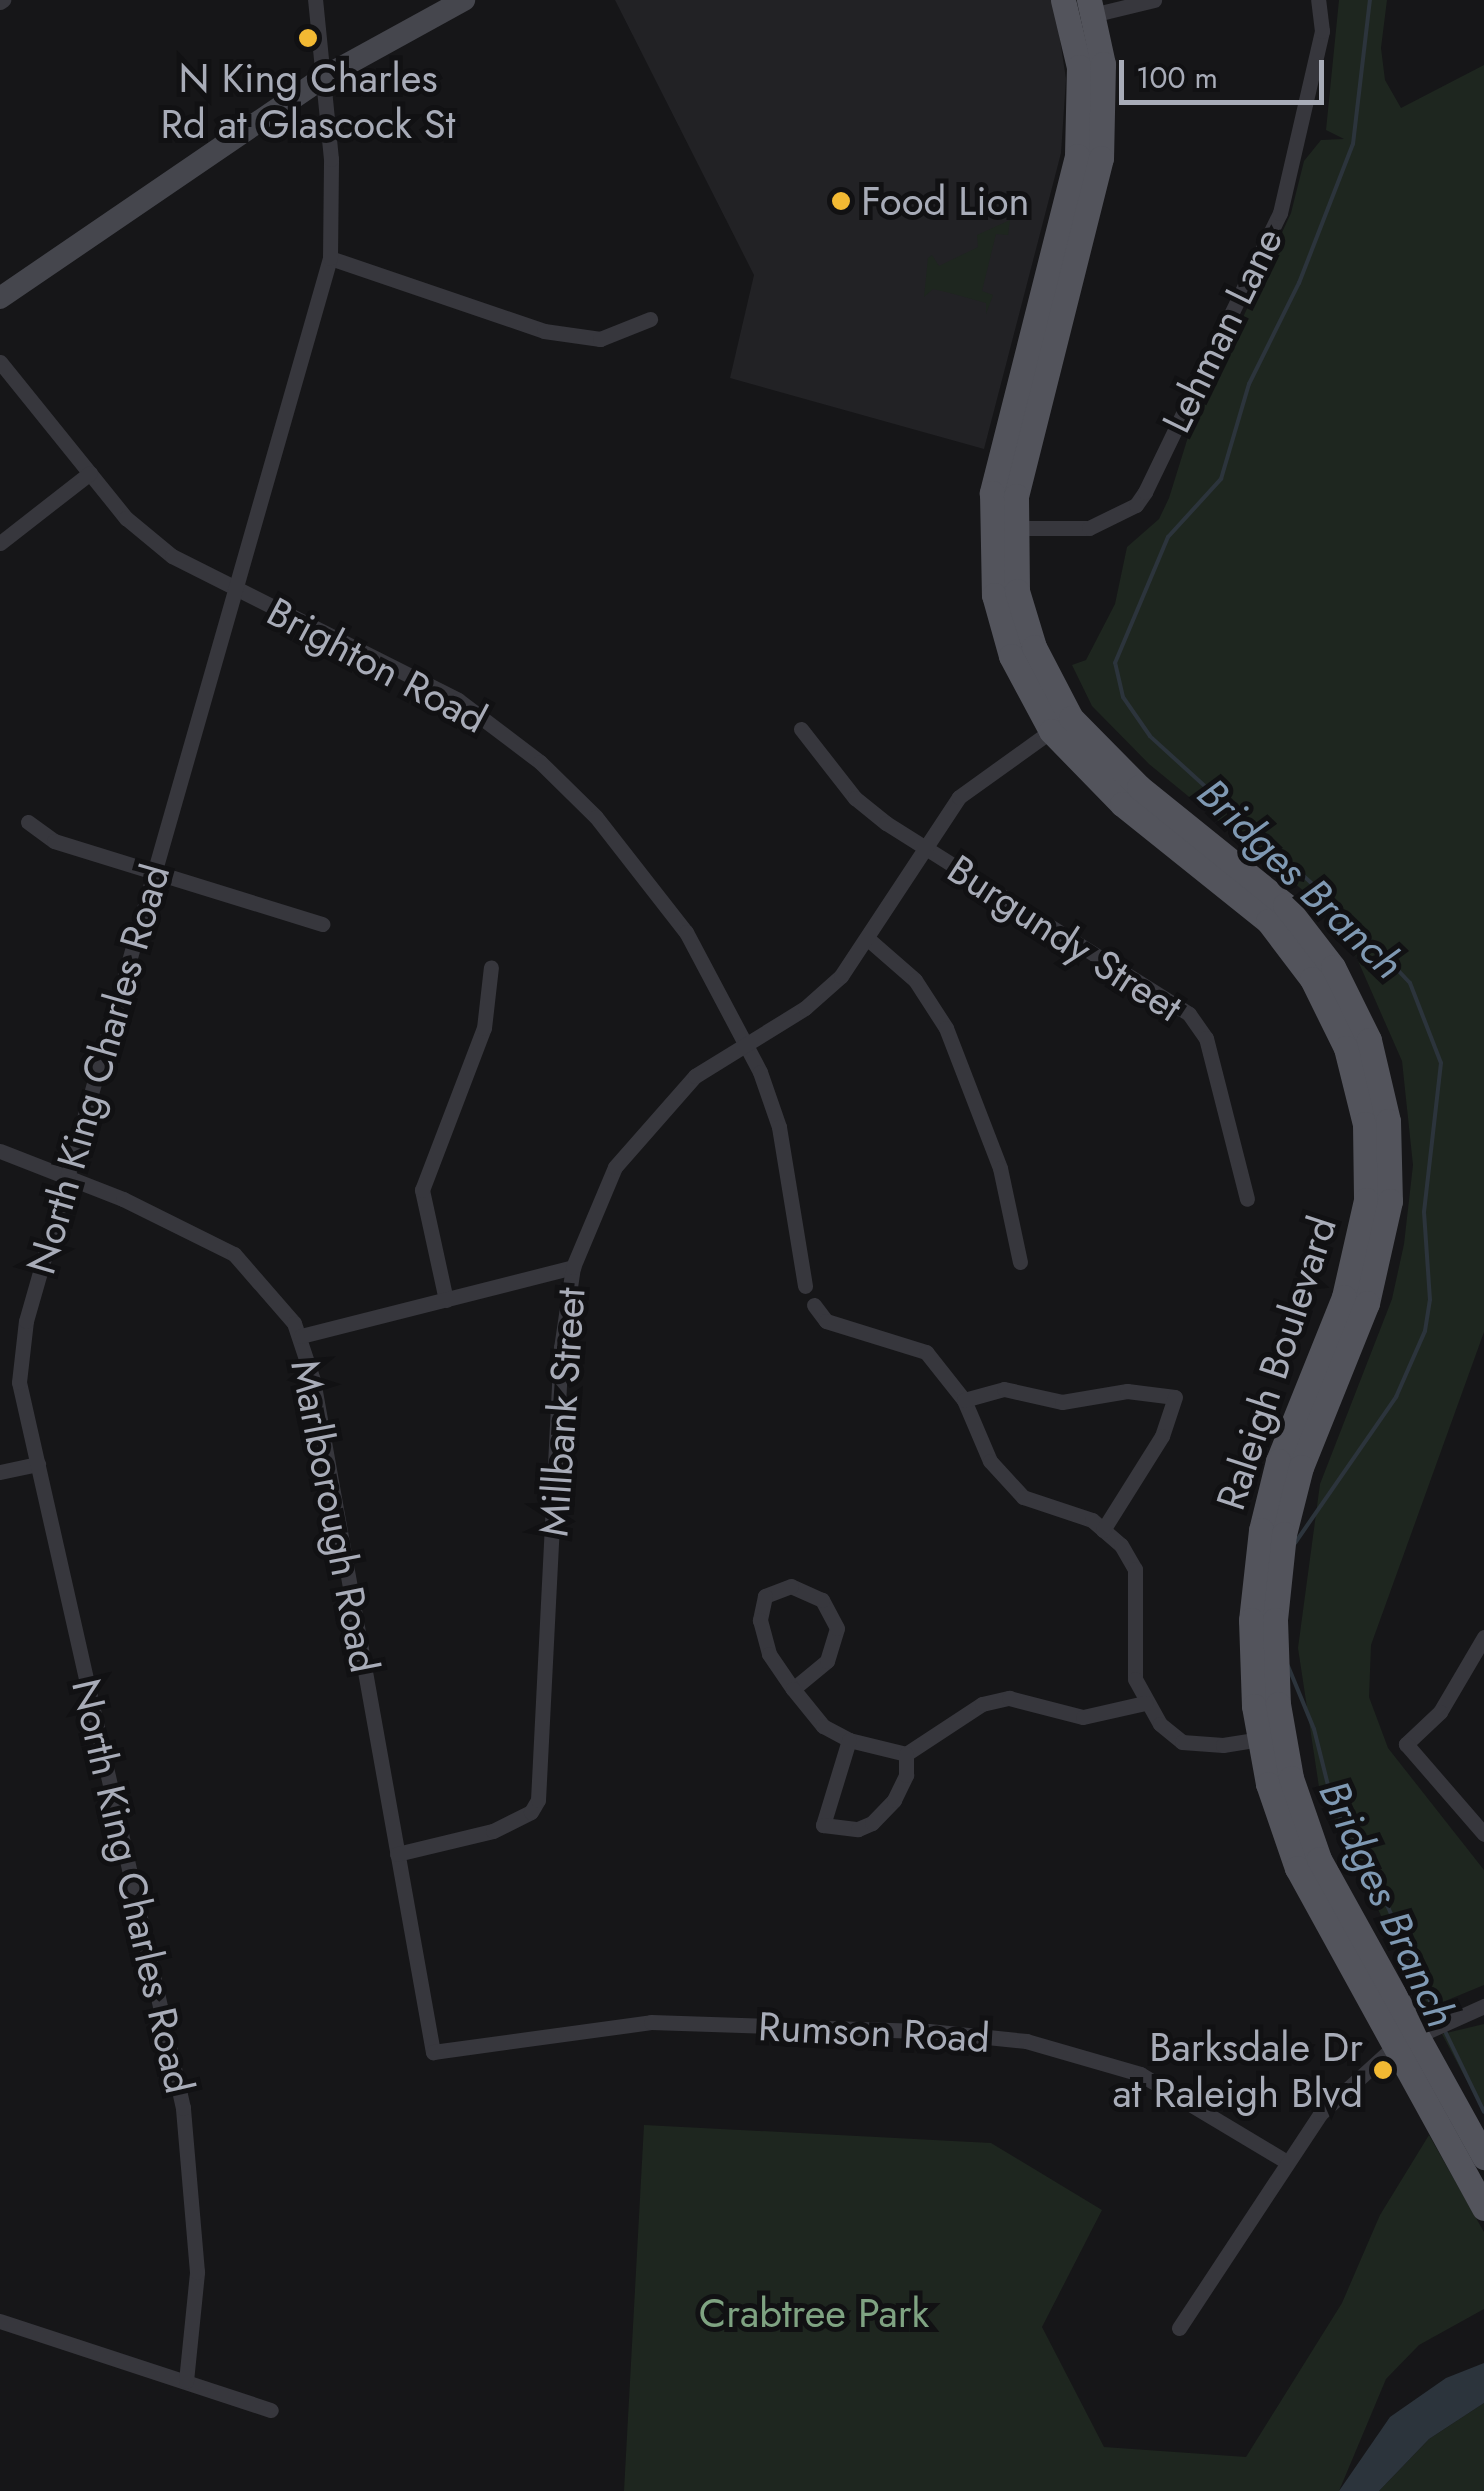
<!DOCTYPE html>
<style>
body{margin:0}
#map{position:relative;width:1484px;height:2491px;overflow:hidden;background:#161618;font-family:Jost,sans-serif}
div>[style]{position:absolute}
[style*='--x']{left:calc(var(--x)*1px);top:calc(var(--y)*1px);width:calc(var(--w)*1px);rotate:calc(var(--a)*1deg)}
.built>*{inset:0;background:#222225}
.green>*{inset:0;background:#1e261f}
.water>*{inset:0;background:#2c343c}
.stream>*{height:4px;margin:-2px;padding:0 2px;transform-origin:2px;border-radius:2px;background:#2c343c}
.street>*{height:15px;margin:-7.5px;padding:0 7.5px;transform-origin:7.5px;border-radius:7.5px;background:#37373d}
.secondary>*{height:22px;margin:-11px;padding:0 11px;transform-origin:11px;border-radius:11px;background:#45464d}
.primary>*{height:25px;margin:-12.5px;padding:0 12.5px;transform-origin:12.5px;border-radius:12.5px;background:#53545c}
.dots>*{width:28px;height:28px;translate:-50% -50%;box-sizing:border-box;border:5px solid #111113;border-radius:50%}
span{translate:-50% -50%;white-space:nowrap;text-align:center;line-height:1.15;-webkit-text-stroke:10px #111113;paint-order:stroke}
.poi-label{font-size:40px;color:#a8acb8}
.left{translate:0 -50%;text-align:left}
.right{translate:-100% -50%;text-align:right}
.street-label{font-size:40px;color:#a8acb8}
.park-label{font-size:40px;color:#7fa382}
.water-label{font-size:42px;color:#7f99b3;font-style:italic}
.scale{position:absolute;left:1119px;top:60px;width:205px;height:45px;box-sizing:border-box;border:5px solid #a8acb8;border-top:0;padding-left:12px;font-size:30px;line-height:35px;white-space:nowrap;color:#a8acb8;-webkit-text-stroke:8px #111113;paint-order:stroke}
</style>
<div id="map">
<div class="built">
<div style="clip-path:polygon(615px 0,1054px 0,1066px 79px,1061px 153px,984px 449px,730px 378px,754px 275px)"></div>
</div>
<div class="green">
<div style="clip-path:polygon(1339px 0,1387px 0,1381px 48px,1385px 80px,1401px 108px,1484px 65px,1484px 1332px,1371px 1645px,1369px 1697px,1388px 1748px,1484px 1870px,1484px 1985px,1426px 2009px,1319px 1787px,1298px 1648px,1320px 1484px,1392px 1299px,1404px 1244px,1413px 1165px,1402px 1061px,1355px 954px,1305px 892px,1149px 764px,1092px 706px,1072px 665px,1086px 660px,1115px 604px,1127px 547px,1159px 519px,1169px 498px,1188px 437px,1291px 213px,1304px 161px,1321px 140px,1344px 139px,1326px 130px)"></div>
<div style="clip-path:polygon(1010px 220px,1008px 235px,996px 234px,982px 291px,993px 295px,986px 314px,986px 303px,950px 293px,933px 289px,924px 297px,928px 258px,932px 255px,939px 266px,978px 247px,977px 235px)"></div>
<div style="clip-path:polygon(1484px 2024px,1484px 2113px,1442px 2034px)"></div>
<div style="clip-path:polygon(644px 2125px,991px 2143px,1102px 2210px,1042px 2327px,1104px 2447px,1246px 2457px,1342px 2303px,1380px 2215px,1429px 2135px,1484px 2232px,1484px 2309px,1419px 2345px,1386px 2379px,1339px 2491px,624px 2491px)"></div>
<div style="clip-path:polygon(1484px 2403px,1484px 2491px,1379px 2491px,1429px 2439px)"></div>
</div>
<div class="water">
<div style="clip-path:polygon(1484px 2363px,1484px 2403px,1429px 2439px,1379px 2491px,1339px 2491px,1390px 2417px,1446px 2378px)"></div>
</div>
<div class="stream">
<div style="--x:1295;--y:1543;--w:178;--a:-55.3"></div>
<div style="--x:1396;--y:1397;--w:72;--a:-66.3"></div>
<div style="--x:1425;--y:1331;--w:31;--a:-81"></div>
<div style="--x:1430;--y:1300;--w:88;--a:-93.9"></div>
<div style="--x:1424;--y:1212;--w:150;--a:-83.5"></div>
<div style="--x:1441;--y:1063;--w:86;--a:-111.2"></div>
<div style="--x:1410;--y:983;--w:100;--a:-133.4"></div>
<div style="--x:1341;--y:910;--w:258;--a:-137.7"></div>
<div style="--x:1150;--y:736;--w:47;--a:-124.7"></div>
<div style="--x:1123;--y:697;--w:35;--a:-103"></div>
<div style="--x:1115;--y:663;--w:137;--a:-67.2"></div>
<div style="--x:1168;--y:537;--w:79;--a:-47.6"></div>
<div style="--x:1221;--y:479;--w:99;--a:-73.6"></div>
<div style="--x:1249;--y:384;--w:113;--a:-63.7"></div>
<div style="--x:1299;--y:283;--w:149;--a:-68.8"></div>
<div style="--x:1353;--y:144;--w:145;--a:-83.3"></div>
<div style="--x:1288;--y:1666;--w:68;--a:67.6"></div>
<div style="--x:1314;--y:1729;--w:82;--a:76"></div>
<div style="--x:1334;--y:1809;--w:49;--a:55"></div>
<div style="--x:1362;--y:1849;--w:186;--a:65.9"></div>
<div style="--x:1443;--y:2027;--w:94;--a:64.2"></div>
</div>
<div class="street">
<div style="--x:0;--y:2;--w:4;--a:-34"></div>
<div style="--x:1088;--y:16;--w:68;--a:-13.6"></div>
<div style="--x:330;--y:258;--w:226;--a:18.8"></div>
<div style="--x:544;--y:331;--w:57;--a:8.1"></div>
<div style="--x:600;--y:339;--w:54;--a:-21.8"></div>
<div style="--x:0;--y:362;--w:201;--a:51.1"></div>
<div style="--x:126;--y:518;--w:60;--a:39.6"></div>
<div style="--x:172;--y:556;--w:320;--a:26.7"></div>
<div style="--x:458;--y:700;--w:103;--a:37.1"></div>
<div style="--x:540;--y:762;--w:78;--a:44.5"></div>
<div style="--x:596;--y:817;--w:146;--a:52"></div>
<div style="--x:686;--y:932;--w:158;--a:62.1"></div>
<div style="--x:760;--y:1072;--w:58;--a:70.9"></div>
<div style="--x:779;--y:1127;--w:161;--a:80.7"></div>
<div style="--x:1010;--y:528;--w:79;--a:0"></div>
<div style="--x:1089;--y:528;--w:52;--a:-26.1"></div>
<div style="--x:1136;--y:505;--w:16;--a:-55"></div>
<div style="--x:1145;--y:492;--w:310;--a:-64.2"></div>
<div style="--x:1280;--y:213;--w:187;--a:-77"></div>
<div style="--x:1322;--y:31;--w:31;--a:-97"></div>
<div style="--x:0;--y:543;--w:114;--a:-37.9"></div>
<div style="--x:801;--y:729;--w:88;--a:52"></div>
<div style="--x:855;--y:798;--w:40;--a:39"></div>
<div style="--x:886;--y:823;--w:358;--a:32.2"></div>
<div style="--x:1189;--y:1014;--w:29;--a:55"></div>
<div style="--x:1206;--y:1038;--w:166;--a:75.7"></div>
<div style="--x:28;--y:822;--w:32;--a:36"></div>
<div style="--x:54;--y:841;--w:281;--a:17.2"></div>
<div style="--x:868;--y:939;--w:62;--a:41.1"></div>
<div style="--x:915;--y:980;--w:57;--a:57.1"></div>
<div style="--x:946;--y:1028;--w:150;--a:68.9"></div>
<div style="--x:1000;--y:1168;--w:96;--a:78"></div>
<div style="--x:0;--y:1151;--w:132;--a:21.3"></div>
<div style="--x:123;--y:1199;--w:124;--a:26.4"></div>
<div style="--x:234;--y:1254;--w:91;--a:49"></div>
<div style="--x:294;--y:1323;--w:60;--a:71.6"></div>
<div style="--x:313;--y:1380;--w:683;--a:79.88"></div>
<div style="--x:433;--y:2052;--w:220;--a:-7.8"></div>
<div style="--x:651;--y:2022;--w:278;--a:1.9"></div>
<div style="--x:929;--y:2031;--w:98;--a:5.9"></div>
<div style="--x:1026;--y:2041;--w:119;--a:16.1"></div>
<div style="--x:1140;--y:2074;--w:171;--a:30.9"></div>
<div style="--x:446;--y:1300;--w:113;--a:-102.3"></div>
<div style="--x:422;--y:1190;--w:173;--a:-69.1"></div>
<div style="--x:484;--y:1028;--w:61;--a:-83.5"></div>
<div style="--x:814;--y:1305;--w:20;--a:53"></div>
<div style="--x:826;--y:1321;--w:105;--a:17.2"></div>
<div style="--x:926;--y:1352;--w:61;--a:51.6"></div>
<div style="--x:964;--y:1400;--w:66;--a:66.9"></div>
<div style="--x:990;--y:1461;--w:49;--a:47.5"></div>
<div style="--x:1023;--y:1497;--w:73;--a:18.4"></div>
<div style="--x:1092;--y:1520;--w:38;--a:41"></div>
<div style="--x:1121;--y:1545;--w:28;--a:60"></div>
<div style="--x:1135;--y:1569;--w:110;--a:90"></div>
<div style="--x:1135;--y:1679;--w:51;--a:60.9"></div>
<div style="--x:1160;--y:1724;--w:28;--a:39"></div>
<div style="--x:1182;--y:1742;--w:41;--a:4.2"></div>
<div style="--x:1223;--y:1745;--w:45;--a:-9"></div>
<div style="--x:301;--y:1336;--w:281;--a:-14.2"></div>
<div style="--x:964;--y:1400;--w:41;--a:-15.4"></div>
<div style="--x:1004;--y:1389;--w:59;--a:12.6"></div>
<div style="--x:1062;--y:1402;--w:66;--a:-9.6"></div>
<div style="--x:1127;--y:1391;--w:48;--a:7.1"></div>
<div style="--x:1175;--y:1397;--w:41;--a:108.4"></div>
<div style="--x:1162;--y:1436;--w:111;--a:122.1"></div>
<div style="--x:0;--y:1472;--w:39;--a:-12"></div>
<div style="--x:1484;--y:1637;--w:87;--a:120.4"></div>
<div style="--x:1440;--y:1712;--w:47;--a:136.7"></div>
<div style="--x:1406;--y:1744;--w:119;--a:49.1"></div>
<div style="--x:793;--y:1689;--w:44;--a:-39.5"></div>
<div style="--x:827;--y:1661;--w:34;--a:-73"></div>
<div style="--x:837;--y:1628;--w:32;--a:-118"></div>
<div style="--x:822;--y:1600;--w:34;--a:-156"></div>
<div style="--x:791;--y:1586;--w:28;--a:159"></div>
<div style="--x:765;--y:1596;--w:25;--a:102"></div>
<div style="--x:760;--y:1620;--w:35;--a:75"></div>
<div style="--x:769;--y:1654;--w:42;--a:55.6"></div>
<div style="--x:793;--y:1689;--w:48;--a:51"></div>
<div style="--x:823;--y:1726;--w:30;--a:28"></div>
<div style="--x:849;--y:1740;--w:59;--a:13.8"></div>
<div style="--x:906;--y:1754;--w:91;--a:-33.3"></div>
<div style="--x:982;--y:1704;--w:28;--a:-13"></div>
<div style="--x:1009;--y:1698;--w:76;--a:14.4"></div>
<div style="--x:1083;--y:1717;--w:64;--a:-12.7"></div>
<div style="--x:849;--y:1740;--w:89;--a:107"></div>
<div style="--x:823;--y:1825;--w:35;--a:7"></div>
<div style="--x:858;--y:1829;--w:15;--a:-23"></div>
<div style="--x:872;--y:1823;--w:32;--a:-46"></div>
<div style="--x:894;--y:1800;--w:28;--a:-64"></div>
<div style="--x:906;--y:1775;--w:21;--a:-90"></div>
<div style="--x:397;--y:1854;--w:99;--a:-13.5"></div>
<div style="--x:493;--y:1831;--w:42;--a:-26.6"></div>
<div style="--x:531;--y:1812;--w:14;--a:-60"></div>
<div style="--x:538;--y:1800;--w:453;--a:-87.1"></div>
<div style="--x:561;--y:1348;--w:82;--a:-81.6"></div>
<div style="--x:573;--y:1267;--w:108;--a:-67.2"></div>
<div style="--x:615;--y:1167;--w:121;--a:-48.7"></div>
<div style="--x:695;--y:1076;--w:129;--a:-31.7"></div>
<div style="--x:805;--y:1008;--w:48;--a:-41.6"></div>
<div style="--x:841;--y:976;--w:214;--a:-56.6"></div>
<div style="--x:959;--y:797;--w:118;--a:-35.7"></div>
<div style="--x:0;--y:2321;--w:285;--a:18.2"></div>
<div style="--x:1179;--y:2328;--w:256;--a:-56.6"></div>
<div style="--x:1320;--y:2114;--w:101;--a:-42.2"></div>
<div style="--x:1395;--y:2046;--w:98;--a:-24.2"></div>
<div style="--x:186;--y:2381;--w:110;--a:-84.2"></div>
<div style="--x:197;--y:2272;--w:165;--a:-94.9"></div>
<div style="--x:183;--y:2108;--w:744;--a:-102.73"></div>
<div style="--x:19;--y:1382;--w:61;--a:-83.5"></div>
<div style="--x:26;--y:1321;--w:1106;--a:-74.04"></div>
<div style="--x:330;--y:258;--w:99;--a:-89.4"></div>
<div style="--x:331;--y:159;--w:160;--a:-95.7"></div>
</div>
<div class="secondary">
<div style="--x:0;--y:298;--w:392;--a:-34.3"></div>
<div style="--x:324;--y:77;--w:160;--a:-28.8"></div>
</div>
<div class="primary">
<div style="--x:1063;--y:0;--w:69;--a:76.6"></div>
<div style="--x:1079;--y:67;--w:89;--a:91.3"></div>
<div style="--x:1077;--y:156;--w:348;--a:104.2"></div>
<div style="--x:992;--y:493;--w:102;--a:88.9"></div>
<div style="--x:994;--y:595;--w:63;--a:74.4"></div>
<div style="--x:1011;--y:656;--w:85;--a:61.9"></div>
<div style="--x:1051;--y:731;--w:102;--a:45.8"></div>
<div style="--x:1122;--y:804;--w:187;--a:38.7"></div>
<div style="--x:1268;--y:921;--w:73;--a:52.8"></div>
<div style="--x:1312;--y:979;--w:77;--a:63.8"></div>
<div style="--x:1346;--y:1048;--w:78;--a:76"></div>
<div style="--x:1365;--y:1124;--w:76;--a:89.2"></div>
<div style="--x:1366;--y:1200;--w:99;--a:102.8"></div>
<div style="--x:1344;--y:1297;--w:177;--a:111.9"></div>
<div style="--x:1278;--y:1461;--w:71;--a:103.8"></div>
<div style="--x:1261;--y:1530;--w:91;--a:96.3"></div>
<div style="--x:1251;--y:1620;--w:86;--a:88"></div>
<div style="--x:1254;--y:1706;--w:79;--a:79.8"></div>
<div style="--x:1268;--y:1784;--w:89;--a:71"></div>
<div style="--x:1297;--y:1868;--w:388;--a:61.2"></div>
<div style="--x:1089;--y:0;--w:66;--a:77.7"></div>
<div style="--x:1103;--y:64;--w:94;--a:91.2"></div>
<div style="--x:1101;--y:158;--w:349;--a:104.1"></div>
<div style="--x:1016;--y:496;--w:95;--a:89.4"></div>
<div style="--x:1017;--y:591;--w:59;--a:73.1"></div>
<div style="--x:1034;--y:647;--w:80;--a:62.5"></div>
<div style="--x:1071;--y:718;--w:97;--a:45.4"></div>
<div style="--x:1139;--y:787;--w:188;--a:38.9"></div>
<div style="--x:1285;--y:905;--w:78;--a:52.3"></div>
<div style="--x:1333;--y:967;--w:81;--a:63.7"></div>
<div style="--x:1369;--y:1040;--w:83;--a:76.8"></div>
<div style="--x:1388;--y:1121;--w:80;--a:88.6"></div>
<div style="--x:1390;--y:1201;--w:105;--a:102.7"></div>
<div style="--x:1367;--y:1303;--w:177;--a:111.9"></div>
<div style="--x:1301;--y:1467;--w:69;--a:104.2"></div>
<div style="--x:1284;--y:1534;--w:86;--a:96"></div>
<div style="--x:1275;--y:1620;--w:84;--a:88"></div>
<div style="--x:1278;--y:1704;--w:75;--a:80"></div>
<div style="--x:1291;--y:1778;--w:86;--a:70.9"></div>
<div style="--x:1319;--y:1859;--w:341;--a:61"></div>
</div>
<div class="dots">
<div style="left:308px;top:38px;background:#f2b933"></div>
<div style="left:841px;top:201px;background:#f2b933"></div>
<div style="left:1383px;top:2070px;background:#f2b933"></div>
</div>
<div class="poi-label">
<span style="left:308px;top:101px">N King Charles<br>Rd at Glascock St</span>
<span class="left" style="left:861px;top:201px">Food Lion</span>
<span class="right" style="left:1363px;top:2070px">Barksdale Dr<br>at Raleigh Blvd</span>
</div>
<div class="street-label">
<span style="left:1222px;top:330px;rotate:-64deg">Lehman Lane</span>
<span style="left:377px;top:665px;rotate:28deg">Brighton Road</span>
<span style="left:1065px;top:938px;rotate:33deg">Burgundy Street</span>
<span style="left:98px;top:1069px;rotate:-74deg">North King Charles Road</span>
<span style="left:1276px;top:1363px;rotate:-72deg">Raleigh Boulevard</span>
<span style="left:562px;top:1412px;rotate:-86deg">Millbank Street</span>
<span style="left:335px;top:1516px;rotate:79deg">Marlborough Road</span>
<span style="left:133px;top:1886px;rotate:77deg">North King Charles Road</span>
<span style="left:874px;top:2032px;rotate:3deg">Rumson Road</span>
</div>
<div class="park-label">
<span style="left:814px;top:2313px">Crabtree Park</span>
</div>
<div class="water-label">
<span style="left:1300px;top:879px;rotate:44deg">Bridges Branch</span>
<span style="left:1387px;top:1904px;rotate:65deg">Bridges Branch</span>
</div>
<div class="scale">100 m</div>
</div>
